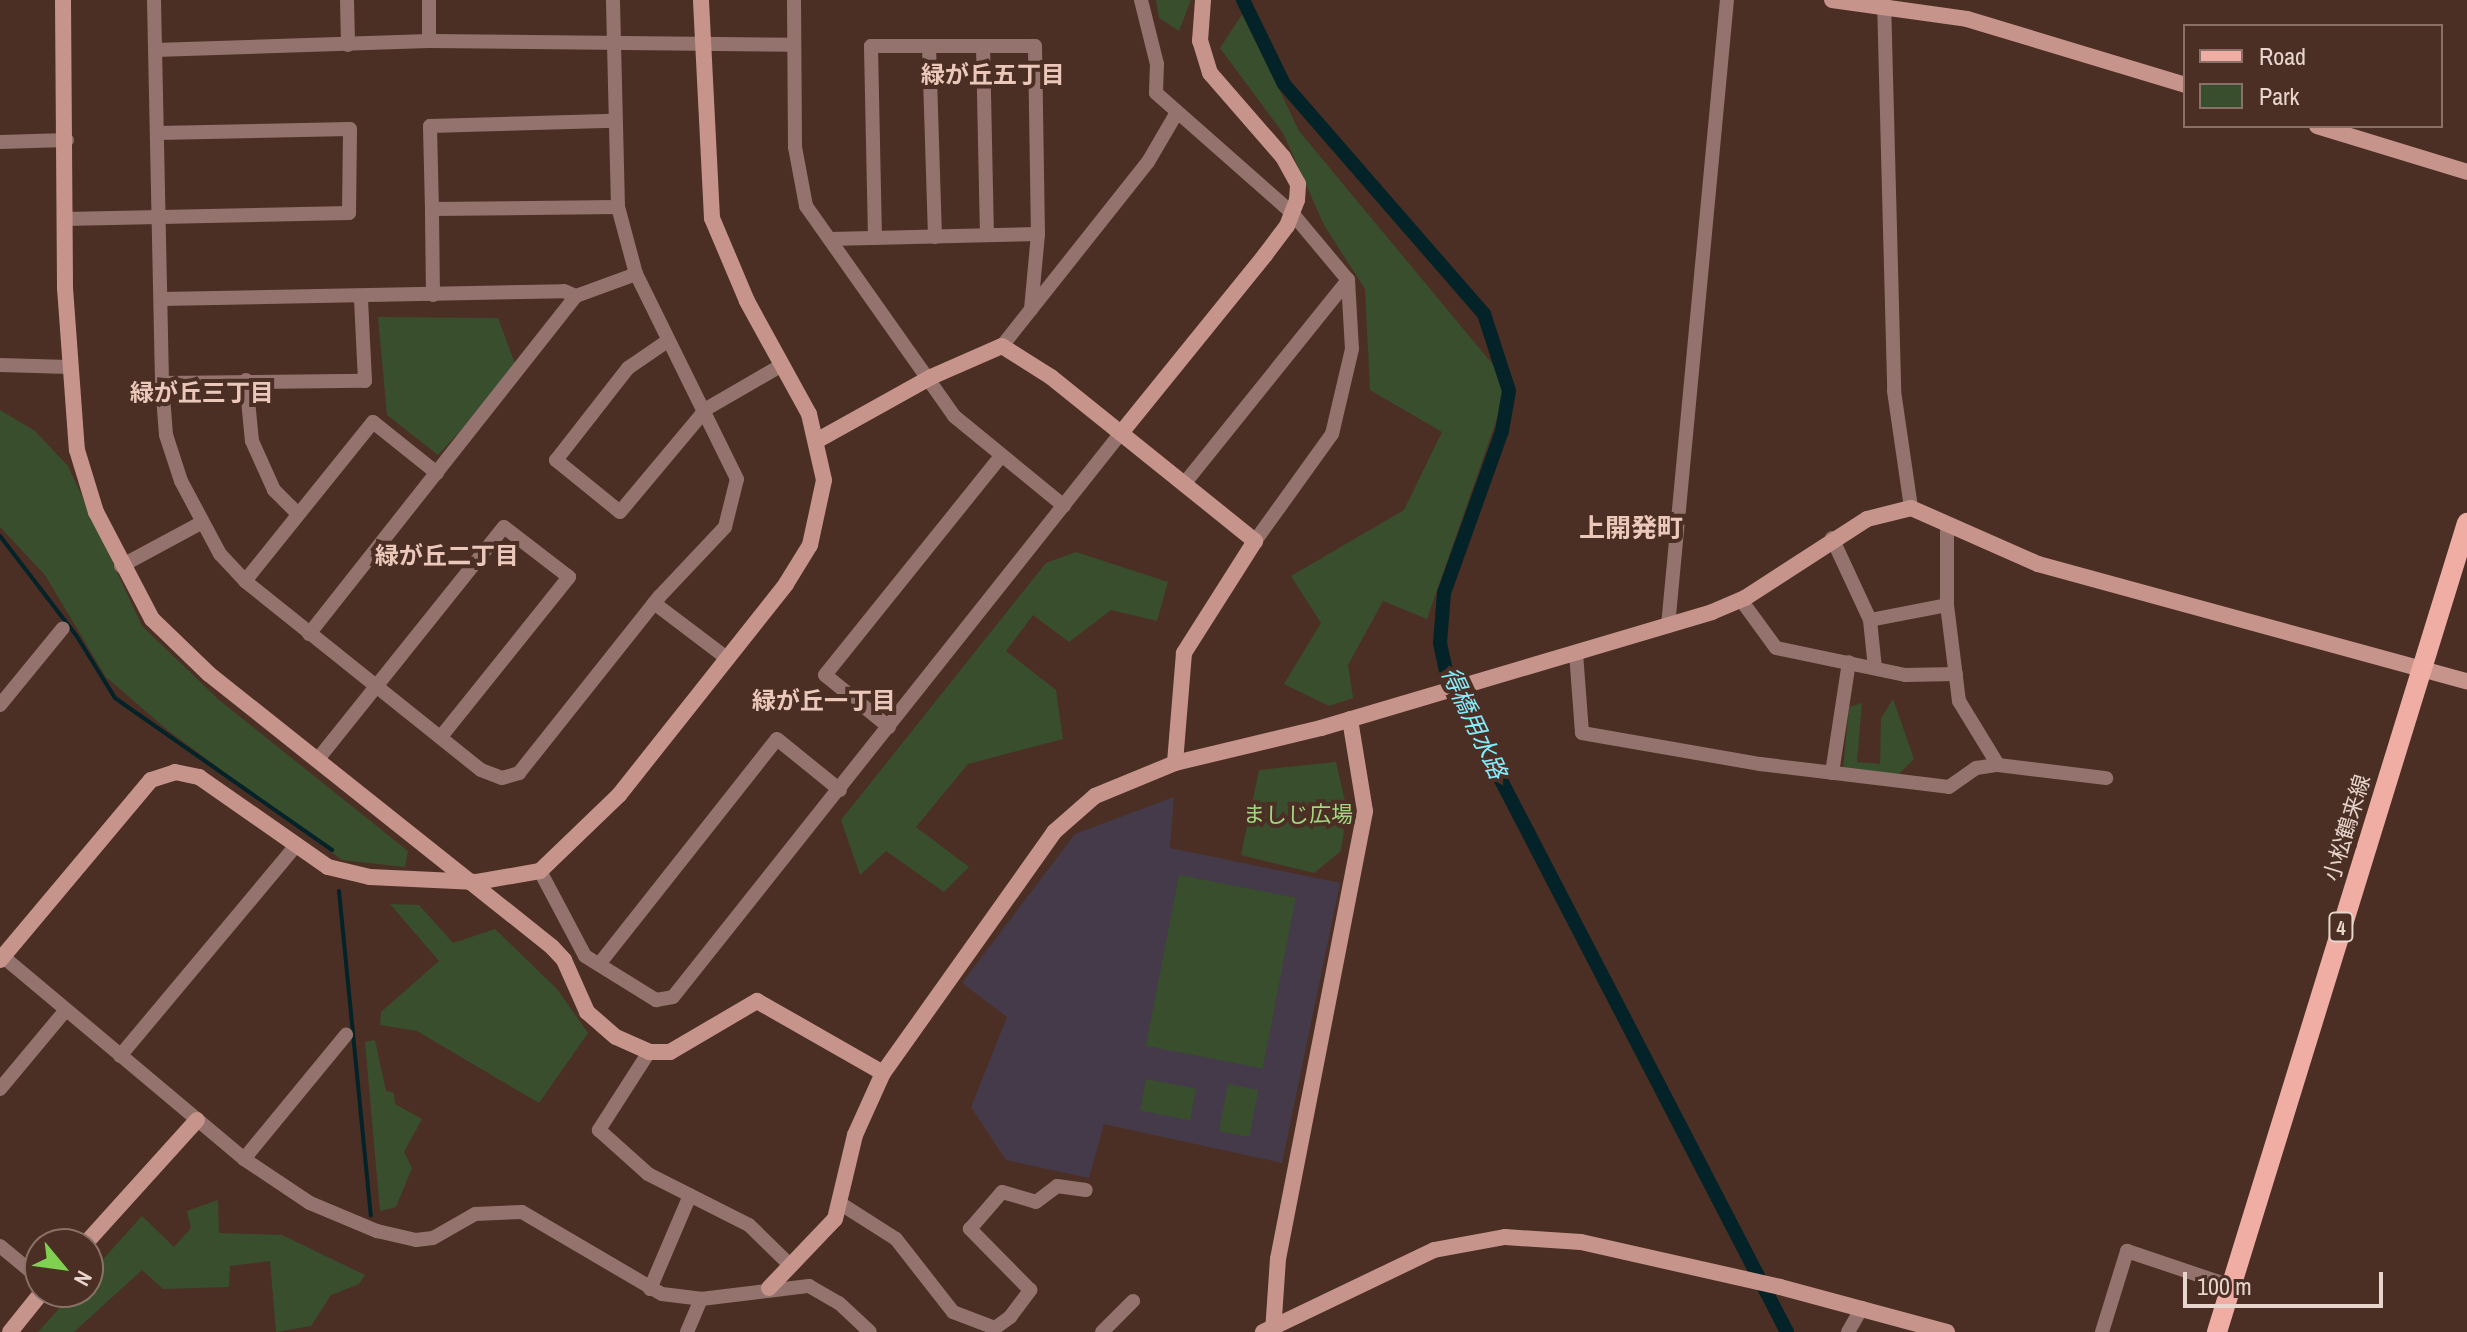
<!DOCTYPE html>
<meta charset="utf-8">
<style>
body{margin:0}
#map{position:relative;width:2467px;height:1332px;overflow:hidden;background:#4b2f24;font-family:"Archivo Narrow","Noto Sans JP",sans-serif}
div>[style]{position:absolute}
[style*='--x']{left:calc(var(--x)*1px);top:calc(var(--y)*1px);width:calc(var(--w)*1px);rotate:calc(var(--a)*1deg)}
.education>*{inset:0;background:#453a49}
.green>*{inset:0;background:#394e2d;transform-origin:0 0}
.stream>*{height:4px;margin:-2px;padding:0 2px;transform-origin:2px;border-radius:2px;background:#032328}
.canal>*{height:14px;margin:-7px;padding:0 7px;transform-origin:7px;border-radius:7px;background:#032328}
.street>*{height:14px;margin:-7px;padding:0 7px;transform-origin:7px;border-radius:7px;background:#94736e}
.secondary>*{height:16px;margin:-8px;padding:0 8px;transform-origin:8px;border-radius:8px;background:#c7948c}
.primary>*{height:20px;margin:-10px;padding:0 10px;transform-origin:10px;border-radius:10px;background:#efada3}
span{translate:-50% -50%;white-space:nowrap;text-align:center;line-height:1.15;-webkit-text-stroke:8px #4b2f24;paint-order:stroke}
.shield-label span{padding:2px 6px;background:#4b2f24;border:2px solid;border-radius:6px;-webkit-text-stroke-width:0}
.shield-label{font-size:20px;color:#e7d5ce;font-weight:700}
.park-label{font-size:22px;color:#a3d784}
.street-label{font-size:22px;color:#e7d5ce}
.neighbourhood-label{font-size:24px;color:#ecc8ba;font-weight:700}
.water-label{font-size:24px;color:#85ecfd;font-style:italic}
.quarter-label{font-size:26px;color:#ecc8ba;font-weight:700}
.legend{position:absolute;left:2183px;top:24px;width:260px;height:104px;box-sizing:border-box;background:#4b2f24;border:2px solid #897168;margin:0;padding:10px 14px;list-style:none;font-size:24px;color:#e7d5ce}
.legend li{display:flex;align-items:center;gap:16px;height:40px}
.legend b{width:40px;border:2px solid #897168}
.north{position:absolute;left:24px;top:1228px;width:80px;height:80px;box-sizing:border-box;background:#4b2f24;border:2px solid #897168;border-radius:50%;rotate:119deg;font-size:22px;font-weight:700;line-height:32px;text-align:center;color:#e7d5ce}
.north::after{content:'';display:block;margin:auto;width:28px;height:36px;background:#80d051;clip-path:polygon(50% 0,100% 100%,50% 72%,0 100%)}
.scale{position:absolute;left:2183px;top:1272px;width:200px;height:36px;box-sizing:border-box;border:4px solid #e7d5ce;border-top:0;padding-left:10px;font-size:24px;line-height:28px;white-space:nowrap;color:#e7d5ce;-webkit-text-stroke:6px #4b2f24;paint-order:stroke}
</style>
<div id="map">
<div class="education">
<div style="clip-path:polygon(1174px 797px,1170px 848px,1340px 883px,1282px 1163px,1104px 1124px,1089px 1178px,1006px 1160px,971px 1107px,1007px 1017px,962px 983px,1075px 834px)"></div>
</div>
<div class="green">
<div style="clip-path:polygon(1156px 0,1191px 0,1179px 31px,1159px 18px)"></div>
<div style="clip-path:polygon(1243px 13px,1299px 131px,1509px 384px,1427px 619px,1383px 601px,1348px 665px,1353px 698px,1329px 706px,1284px 684px,1321px 623px,1291px 576px,1404px 510px,1442px 432px,1370px 390px,1365px 289px,1324px 225px,1283px 133px,1220px 48px)"></div>
<div style="clip-path:polygon(378px 317px,498px 318px,517px 369px,438px 455px,387px 415px)"></div>
<div style="clip-path:polygon(0 410px,35px 431px,68px 466px,142px 626px,219px 700px,408px 851px,405px 867px,342px 860px,165px 728px,106px 677px,45px 575px,0 527px)"></div>
<div style="clip-path:polygon(1076px 552px,1168px 582px,1157px 621px,1111px 610px,1069px 642px,1033px 615px,1006px 651px,1056px 690px,1063px 739px,968px 764px,916px 827px,969px 867px,944px 892px,886px 851px,860px 875px,841px 820px,1046px 563px)"></div>
<div style="clip-path:polygon(1893px 699px,1914px 759px,1899px 774px,1843px 770px,1849px 707px,1862px 703px,1857px 762px,1880px 764px,1881px 718px)"></div>
<div style="clip-path:polygon(1336px 762px,1347px 810px,1341px 851px,1314px 873px,1241px 855px,1259px 770px)"></div>
<div style="left:1179px;top:875px;width:119px;height:174px;rotate:11deg"></div>
<div style="clip-path:polygon(390px 904px,419px 905px,453px 943px,495px 929px,557px 989px,588px 1033px,539px 1103px,417px 1031px,380px 1025px,381px 1012px,439px 961px)"></div>
<div style="clip-path:polygon(375px 1040px,386px 1091px,394px 1093px,395px 1104px,422px 1119px,404px 1152px,412px 1168px,396px 1207px,380px 1211px,365px 1042px)"></div>
<div style="left:1146px;top:1079px;width:51px;height:32px;rotate:11deg"></div>
<div style="left:1228px;top:1084px;width:31px;height:48px;rotate:11deg"></div>
<div style="clip-path:polygon(218px 1200px,219px 1233px,282px 1235px,365px 1275px,359px 1284px,331px 1295px,311px 1326px,276px 1332px,270px 1261px,230px 1266px,229px 1287px,163px 1289px,142px 1270px,74px 1332px,38px 1332px,74px 1292px,88px 1292px,88px 1276px,142px 1216px,174px 1247px,191px 1228px,187px 1211px)"></div>
</div>
<div class="stream">
<div style="--x:0;--y:536;--w:125;--a:52.5"></div>
<div style="--x:76;--y:635;--w:74;--a:58.2"></div>
<div style="--x:115;--y:698;--w:265;--a:35"></div>
<div style="--x:339;--y:891;--w:326;--a:84.4"></div>
</div>
<div class="canal">
<div style="--x:1243;--y:0;--w:93;--a:64"></div>
<div style="--x:1284;--y:84;--w:305;--a:49"></div>
<div style="--x:1484;--y:314;--w:81;--a:72"></div>
<div style="--x:1509;--y:391;--w:41;--a:99.9"></div>
<div style="--x:1502;--y:431;--w:172;--a:109.7"></div>
<div style="--x:1444;--y:593;--w:50;--a:94.6"></div>
<div style="--x:1440;--y:643;--w:34;--a:78"></div>
<div style="--x:1447;--y:676;--w:739;--a:62.6"></div>
</div>
<div class="street">
<div style="--x:154;--y:0;--w:383;--a:88.8"></div>
<div style="--x:162;--y:383;--w:52;--a:85.6"></div>
<div style="--x:166;--y:435;--w:48;--a:71.9"></div>
<div style="--x:181;--y:481;--w:83;--a:61.9"></div>
<div style="--x:220;--y:554;--w:37;--a:47"></div>
<div style="--x:245;--y:581;--w:302;--a:38.7"></div>
<div style="--x:481;--y:770;--w:22;--a:21"></div>
<div style="--x:502;--y:778;--w:18;--a:-16"></div>
<div style="--x:519;--y:773;--w:226;--a:-51.5"></div>
<div style="--x:660;--y:596;--w:95;--a:-46.7"></div>
<div style="--x:725;--y:527;--w:49;--a:-76"></div>
<div style="--x:737;--y:479;--w:229;--a:-116.2"></div>
<div style="--x:636;--y:274;--w:69;--a:-105"></div>
<div style="--x:618;--y:207;--w:207;--a:-91.4"></div>
<div style="--x:347;--y:0;--w:45;--a:88.7"></div>
<div style="--x:429;--y:0;--w:41;--a:90"></div>
<div style="--x:794;--y:0;--w:147;--a:89.6"></div>
<div style="--x:795;--y:147;--w:60;--a:79.4"></div>
<div style="--x:806;--y:206;--w:257;--a:54.8"></div>
<div style="--x:954;--y:416;--w:142;--a:39.3"></div>
<div style="--x:1141;--y:0;--w:66;--a:76"></div>
<div style="--x:1157;--y:64;--w:29;--a:92"></div>
<div style="--x:1156;--y:93;--w:181;--a:41.4"></div>
<div style="--x:1292;--y:213;--w:87;--a:50.1"></div>
<div style="--x:1348;--y:280;--w:69;--a:86.7"></div>
<div style="--x:1352;--y:349;--w:87;--a:103.2"></div>
<div style="--x:1332;--y:434;--w:132;--a:125.7"></div>
<div style="--x:1884;--y:0;--w:391;--a:88.5"></div>
<div style="--x:1894;--y:391;--w:118;--a:81.7"></div>
<div style="--x:929;--y:46;--w:191;--a:88.2"></div>
<div style="--x:983;--y:46;--w:189;--a:88.8"></div>
<div style="--x:155;--y:50;--w:274;--a:-1.9"></div>
<div style="--x:429;--y:41;--w:365;--a:0.6"></div>
<div style="--x:0;--y:142;--w:67;--a:-1.7"></div>
<div style="--x:432;--y:209;--w:83;--a:-91.4"></div>
<div style="--x:430;--y:126;--w:184;--a:-1.6"></div>
<div style="--x:64;--y:219;--w:285;--a:-1.2"></div>
<div style="--x:349;--y:213;--w:84;--a:-89.3"></div>
<div style="--x:350;--y:129;--w:192;--a:178.8"></div>
<div style="--x:875;--y:238;--w:192;--a:-91.2"></div>
<div style="--x:871;--y:46;--w:164;--a:0"></div>
<div style="--x:1035;--y:46;--w:188;--a:89.1"></div>
<div style="--x:1038;--y:234;--w:76;--a:95.3"></div>
<div style="--x:830;--y:239;--w:208;--a:-1.4"></div>
<div style="--x:433;--y:295;--w:86;--a:-90.7"></div>
<div style="--x:432;--y:209;--w:186;--a:-0.6"></div>
<div style="--x:162;--y:299;--w:402;--a:-1.1"></div>
<div style="--x:564;--y:291;--w:13;--a:23"></div>
<div style="--x:666;--y:342;--w:46;--a:145.6"></div>
<div style="--x:628;--y:368;--w:117;--a:128"></div>
<div style="--x:556;--y:460;--w:82;--a:39.1"></div>
<div style="--x:620;--y:512;--w:134;--a:-50.1"></div>
<div style="--x:706;--y:409;--w:88;--a:-30.1"></div>
<div style="--x:1002;--y:346;--w:235;--a:-51.6"></div>
<div style="--x:1148;--y:162;--w:56;--a:-59.7"></div>
<div style="--x:0;--y:365;--w:69;--a:1.7"></div>
<div style="--x:246;--y:380;--w:61;--a:84.4"></div>
<div style="--x:252;--y:441;--w:54;--a:65.8"></div>
<div style="--x:274;--y:490;--w:34;--a:45"></div>
<div style="--x:162;--y:383;--w:203;--a:-0.6"></div>
<div style="--x:365;--y:381;--w:83;--a:-92.8"></div>
<div style="--x:1184;--y:484;--w:262;--a:-51.2"></div>
<div style="--x:1947;--y:524;--w:81;--a:90"></div>
<div style="--x:1947;--y:605;--w:97;--a:82.9"></div>
<div style="--x:1959;--y:701;--w:75;--a:58.6"></div>
<div style="--x:1832;--y:538;--w:90;--a:65.1"></div>
<div style="--x:1870;--y:620;--w:48;--a:84.1"></div>
<div style="--x:121;--y:566;--w:91;--a:-28.3"></div>
<div style="--x:245;--y:581;--w:204;--a:-51.2"></div>
<div style="--x:373;--y:422;--w:82;--a:38.6"></div>
<div style="--x:1741;--y:600;--w:59;--a:53.9"></div>
<div style="--x:1776;--y:648;--w:132;--a:11.8"></div>
<div style="--x:1905;--y:675;--w:51;--a:-1.1"></div>
<div style="--x:654;--y:603;--w:93;--a:37.1"></div>
<div style="--x:1870;--y:620;--w:78;--a:-11"></div>
<div style="--x:1668;--y:626;--w:629;--a:-84.62"></div>
<div style="--x:309;--y:634;--w:431;--a:-51.7"></div>
<div style="--x:576;--y:296;--w:64;--a:-20.1"></div>
<div style="--x:1576;--y:653;--w:80;--a:85.7"></div>
<div style="--x:1582;--y:733;--w:181;--a:9.9"></div>
<div style="--x:1760;--y:764;--w:190;--a:6.9"></div>
<div style="--x:1949;--y:787;--w:33;--a:-35"></div>
<div style="--x:1976;--y:768;--w:22;--a:-8"></div>
<div style="--x:1998;--y:765;--w:109;--a:6.9"></div>
<div style="--x:0;--y:705;--w:99;--a:-50.7"></div>
<div style="--x:889;--y:727;--w:82;--a:-140.9"></div>
<div style="--x:825;--y:675;--w:281;--a:-51.2"></div>
<div style="--x:318;--y:759;--w:297;--a:-51.3"></div>
<div style="--x:504;--y:527;--w:82;--a:37.6"></div>
<div style="--x:569;--y:577;--w:205;--a:128.7"></div>
<div style="--x:1832;--y:773;--w:112;--a:-81.3"></div>
<div style="--x:540;--y:871;--w:96;--a:62.1"></div>
<div style="--x:585;--y:956;--w:84;--a:31.8"></div>
<div style="--x:656;--y:1000;--w:17;--a:-10"></div>
<div style="--x:673;--y:997;--w:720;--a:-51.54"></div>
<div style="--x:0;--y:954;--w:319;--a:40"></div>
<div style="--x:244;--y:1159;--w:79;--a:33.7"></div>
<div style="--x:310;--y:1203;--w:73;--a:22.7"></div>
<div style="--x:377;--y:1231;--w:40;--a:13"></div>
<div style="--x:416;--y:1240;--w:17;--a:-7"></div>
<div style="--x:433;--y:1238;--w:48;--a:-29.7"></div>
<div style="--x:475;--y:1214;--w:47;--a:-2.4"></div>
<div style="--x:522;--y:1212;--w:162;--a:30.4"></div>
<div style="--x:662;--y:1294;--w:39;--a:7"></div>
<div style="--x:701;--y:1299;--w:109;--a:-6.9"></div>
<div style="--x:809;--y:1286;--w:34;--a:30"></div>
<div style="--x:839;--y:1303;--w:42;--a:43.1"></div>
<div style="--x:600;--y:963;--w:285;--a:-51.7"></div>
<div style="--x:777;--y:739;--w:81;--a:39"></div>
<div style="--x:649;--y:1052;--w:93;--a:122.7"></div>
<div style="--x:599;--y:1130;--w:66;--a:41.9"></div>
<div style="--x:648;--y:1174;--w:113;--a:26.8"></div>
<div style="--x:749;--y:1225;--w:54;--a:44.3"></div>
<div style="--x:120;--y:1056;--w:276;--a:-50.1"></div>
<div style="--x:0;--y:1089;--w:102;--a:-50.2"></div>
<div style="--x:244;--y:1159;--w:161;--a:-50.6"></div>
<div style="--x:841;--y:1204;--w:65;--a:32.5"></div>
<div style="--x:896;--y:1239;--w:93;--a:52"></div>
<div style="--x:953;--y:1312;--w:45;--a:20.9"></div>
<div style="--x:995;--y:1328;--w:19;--a:-36"></div>
<div style="--x:1010;--y:1317;--w:34;--a:-53"></div>
<div style="--x:1030;--y:1290;--w:86;--a:-134.5"></div>
<div style="--x:970;--y:1229;--w:49;--a:-49.1"></div>
<div style="--x:1002;--y:1192;--w:35;--a:16"></div>
<div style="--x:1036;--y:1202;--w:26;--a:-37"></div>
<div style="--x:1057;--y:1186;--w:29;--a:8"></div>
<div style="--x:0;--y:1246;--w:52;--a:39.5"></div>
<div style="--x:650;--y:1289;--w:102;--a:-66.9"></div>
<div style="--x:687;--y:1332;--w:36;--a:-67"></div>
<div style="--x:1102;--y:1332;--w:44;--a:-45"></div>
<div style="--x:1848;--y:1332;--w:28;--a:-60"></div>
<div style="--x:2102;--y:1332;--w:85;--a:-72.8"></div>
<div style="--x:2127;--y:1251;--w:110;--a:18.6"></div>
</div>
<div class="secondary">
<div style="--x:63;--y:0;--w:288;--a:89.6"></div>
<div style="--x:65;--y:288;--w:162;--a:85.8"></div>
<div style="--x:77;--y:450;--w:65;--a:73"></div>
<div style="--x:96;--y:512;--w:121;--a:62.4"></div>
<div style="--x:152;--y:619;--w:79;--a:44"></div>
<div style="--x:209;--y:674;--w:438;--a:38.5"></div>
<div style="--x:552;--y:947;--w:18;--a:47"></div>
<div style="--x:564;--y:960;--w:57;--a:66.1"></div>
<div style="--x:587;--y:1012;--w:38;--a:41"></div>
<div style="--x:616;--y:1037;--w:36;--a:24"></div>
<div style="--x:649;--y:1052;--w:21;--a:0"></div>
<div style="--x:670;--y:1052;--w:101;--a:-30.4"></div>
<div style="--x:757;--y:1001;--w:145;--a:29.7"></div>
<div style="--x:1832;--y:0;--w:136;--a:8"></div>
<div style="--x:1967;--y:19;--w:228;--a:16.8"></div>
<div style="--x:2317;--y:126;--w:157;--a:17"></div>
<div style="--x:1121;--y:433;--w:229;--a:-51"></div>
<div style="--x:1265;--y:255;--w:36;--a:-53"></div>
<div style="--x:1287;--y:226;--w:28;--a:-69"></div>
<div style="--x:1297;--y:200;--w:16;--a:-86"></div>
<div style="--x:1298;--y:184;--w:31;--a:-119"></div>
<div style="--x:1283;--y:157;--w:111;--a:-131"></div>
<div style="--x:1210;--y:73;--w:34;--a:-107"></div>
<div style="--x:1200;--y:41;--w:41;--a:-85.8"></div>
<div style="--x:818;--y:440;--w:129;--a:-29.1"></div>
<div style="--x:931;--y:377;--w:77;--a:-23.6"></div>
<div style="--x:1002;--y:346;--w:58;--a:32.3"></div>
<div style="--x:1051;--y:377;--w:262;--a:38.8"></div>
<div style="--x:1255;--y:541;--w:133;--a:122.4"></div>
<div style="--x:1184;--y:653;--w:110;--a:94.7"></div>
<div style="--x:0;--y:960;--w:235;--a:-50"></div>
<div style="--x:151;--y:780;--w:25;--a:-18"></div>
<div style="--x:175;--y:772;--w:25;--a:12"></div>
<div style="--x:199;--y:777;--w:157;--a:34.9"></div>
<div style="--x:328;--y:867;--w:43;--a:13.4"></div>
<div style="--x:370;--y:877;--w:107;--a:2.7"></div>
<div style="--x:477;--y:882;--w:64;--a:-9.9"></div>
<div style="--x:540;--y:871;--w:110;--a:-43.9"></div>
<div style="--x:619;--y:795;--w:269;--a:-51.6"></div>
<div style="--x:786;--y:584;--w:46;--a:-58.4"></div>
<div style="--x:810;--y:545;--w:66;--a:-77.8"></div>
<div style="--x:824;--y:480;--w:68;--a:-102.8"></div>
<div style="--x:809;--y:414;--w:129;--a:-118.8"></div>
<div style="--x:747;--y:301;--w:90;--a:-112.9"></div>
<div style="--x:712;--y:218;--w:218;--a:-92.9"></div>
<div style="--x:85;--y:1244;--w:167;--a:-47.9"></div>
<div style="--x:769;--y:1288;--w:95;--a:-46.3"></div>
<div style="--x:835;--y:1219;--w:86;--a:-76.6"></div>
<div style="--x:855;--y:1135;--w:68;--a:-65.7"></div>
<div style="--x:883;--y:1073;--w:296;--a:-54.6"></div>
<div style="--x:1054;--y:832;--w:55;--a:-41.3"></div>
<div style="--x:1095;--y:796;--w:87;--a:-22.4"></div>
<div style="--x:1175;--y:763;--w:150;--a:-13.5"></div>
<div style="--x:1321;--y:728;--w:408;--a:-16.5"></div>
<div style="--x:1712;--y:612;--w:36;--a:-23"></div>
<div style="--x:1745;--y:598;--w:145;--a:-32.9"></div>
<div style="--x:1867;--y:519;--w:45;--a:-14"></div>
<div style="--x:1911;--y:508;--w:139;--a:23.8"></div>
<div style="--x:2038;--y:564;--w:445;--a:15.3"></div>
<div style="--x:10;--y:1332;--w:51;--a:-51.3"></div>
<div style="--x:1263;--y:1332;--w:190;--a:-25.6"></div>
<div style="--x:1434;--y:1250;--w:72;--a:-10.4"></div>
<div style="--x:1505;--y:1237;--w:76;--a:3.8"></div>
<div style="--x:1581;--y:1242;--w:204;--a:12.7"></div>
<div style="--x:1780;--y:1287;--w:173;--a:15.1"></div>
<div style="--x:1273;--y:1332;--w:73;--a:-86.1"></div>
<div style="--x:1278;--y:1259;--w:456;--a:-79"></div>
<div style="--x:1365;--y:811;--w:93;--a:-99.3"></div>
</div>
<div class="primary">
<div style="--x:2217;--y:1332;--w:847;--a:-72.83"></div>
</div>
<div class="shield-label">
<span style="left:2341px;top:927px">4</span>
</div>
<div class="park-label">
<span style="left:1298px;top:815px">ましじ広場</span>
</div>
<div class="street-label">
<span style="left:2347px;top:828px;rotate:-73deg">小松鶴来線</span>
</div>
<div class="neighbourhood-label">
<span style="left:993px;top:75px">緑が丘五丁目</span>
<span style="left:202px;top:393px">緑が丘三丁目</span>
<span style="left:447px;top:556px">緑が丘二丁目</span>
<span style="left:824px;top:701px">緑が丘一丁目</span>
</div>
<div class="water-label">
<span style="left:1474px;top:723px;rotate:65deg">得橋用水路</span>
</div>
<div class="quarter-label">
<span style="left:1631px;top:528px">上開発町</span>
</div>
<ul class="legend">
<li><b style="height:10px;background:#efada3"></b>Road</li>
<li><b style="height:22px;background:#394e2d"></b>Park</li>
</ul>
<div class="north">N</div>
<div class="scale">100 m</div>
</div>
